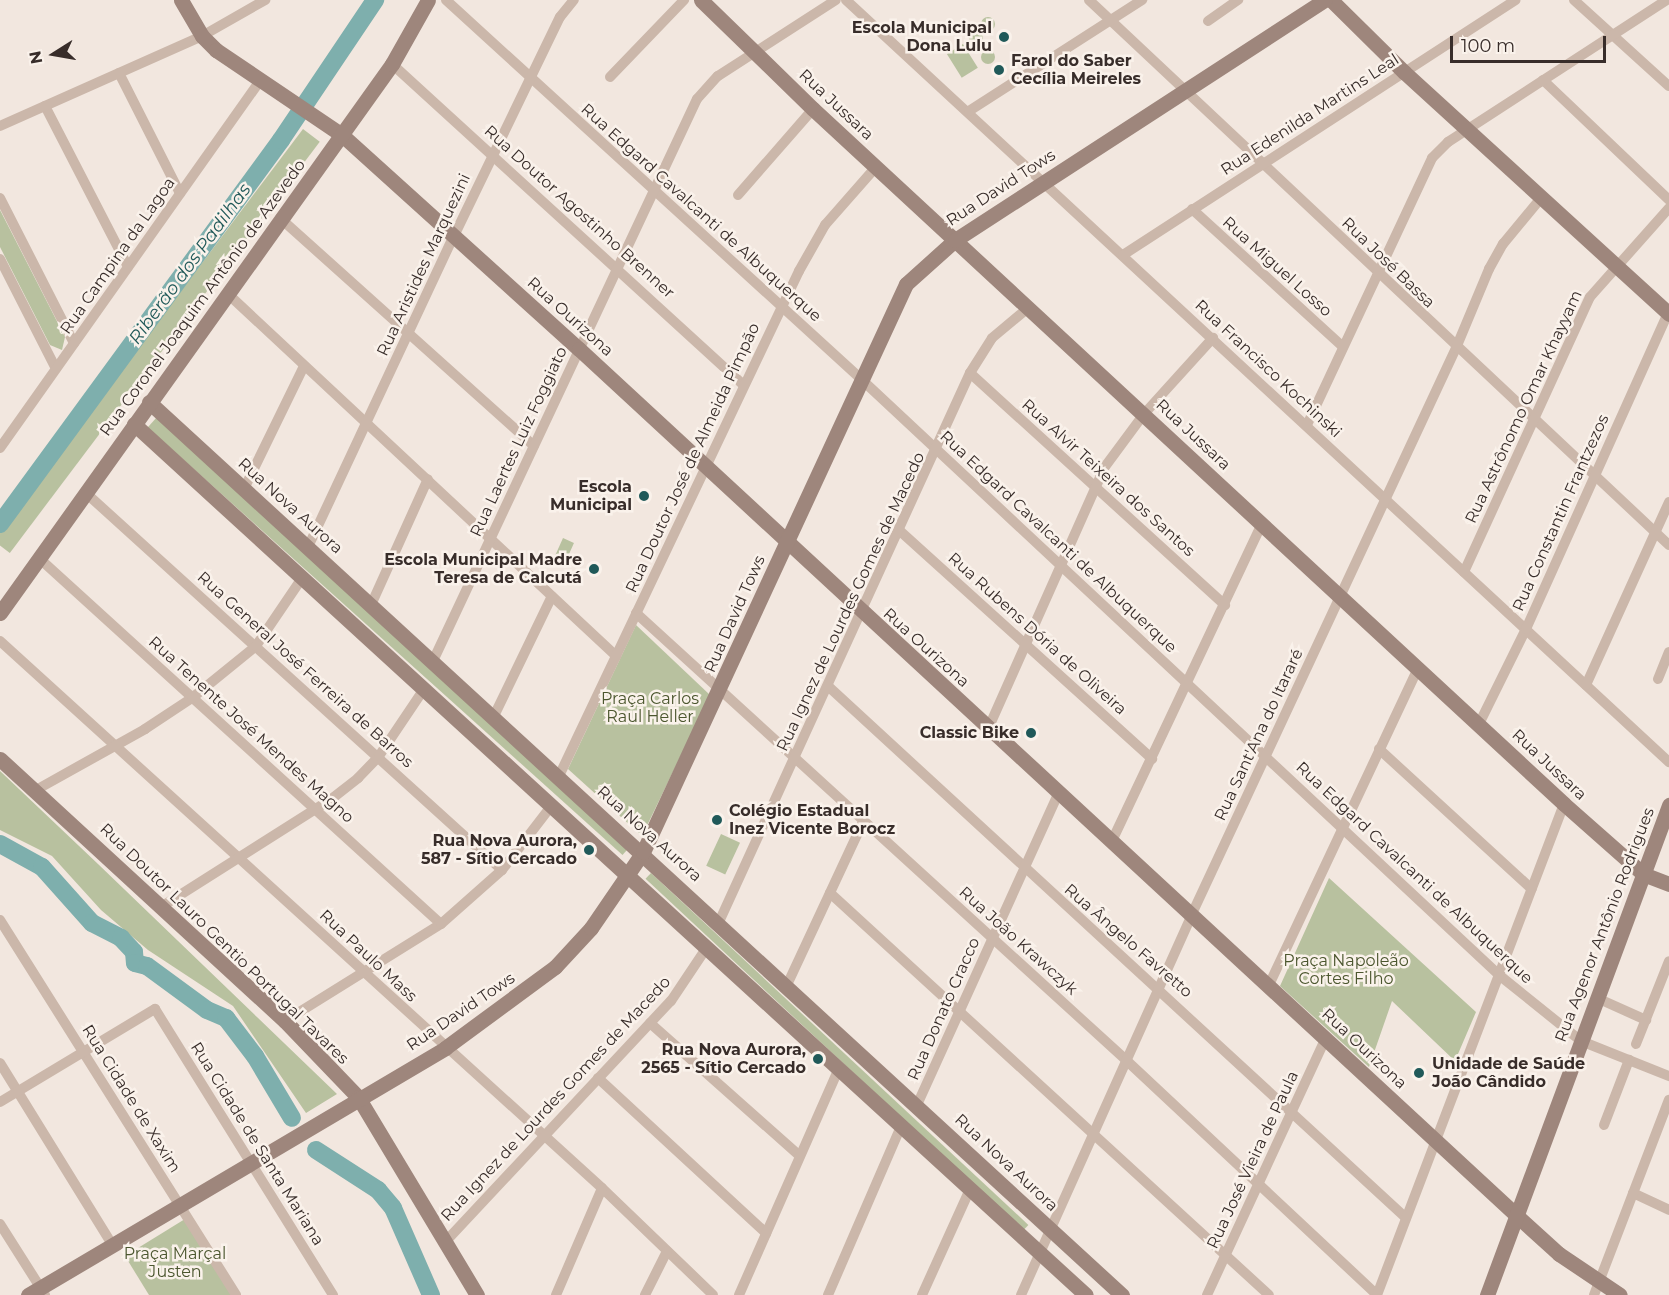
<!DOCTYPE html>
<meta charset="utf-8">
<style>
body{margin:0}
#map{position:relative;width:1669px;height:1295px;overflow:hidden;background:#f2e7df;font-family:Montserrat,sans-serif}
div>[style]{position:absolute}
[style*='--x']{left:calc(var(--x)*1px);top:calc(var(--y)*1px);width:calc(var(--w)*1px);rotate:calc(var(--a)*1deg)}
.green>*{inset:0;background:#b8c19f;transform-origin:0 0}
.round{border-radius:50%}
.river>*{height:18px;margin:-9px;padding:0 9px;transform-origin:9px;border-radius:9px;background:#7eafad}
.street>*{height:10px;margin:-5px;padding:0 5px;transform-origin:5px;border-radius:5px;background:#cbb7aa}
.secondary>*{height:15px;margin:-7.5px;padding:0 7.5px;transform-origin:7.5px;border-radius:7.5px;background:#9e867c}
.dots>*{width:16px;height:16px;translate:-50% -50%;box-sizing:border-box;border:3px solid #faf2eb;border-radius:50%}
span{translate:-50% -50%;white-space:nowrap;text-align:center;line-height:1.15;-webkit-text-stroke:5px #faf2eb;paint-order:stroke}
.poi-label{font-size:16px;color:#382d2a;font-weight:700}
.right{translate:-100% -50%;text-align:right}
.left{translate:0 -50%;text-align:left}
.street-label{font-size:16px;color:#382d2a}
.park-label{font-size:16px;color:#4b562e}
.water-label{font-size:18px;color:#205959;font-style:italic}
.north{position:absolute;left:24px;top:24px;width:60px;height:60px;-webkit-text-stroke:4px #faf2eb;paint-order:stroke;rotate:259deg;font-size:16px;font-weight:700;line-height:24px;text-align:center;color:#382d2a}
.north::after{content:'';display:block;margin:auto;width:21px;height:27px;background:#382d2a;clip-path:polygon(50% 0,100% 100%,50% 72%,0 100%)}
.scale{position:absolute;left:1450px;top:36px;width:156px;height:27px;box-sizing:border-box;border:3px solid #382d2a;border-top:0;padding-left:8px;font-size:18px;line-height:21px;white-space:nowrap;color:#382d2a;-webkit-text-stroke:4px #faf2eb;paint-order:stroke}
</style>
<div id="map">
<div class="green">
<div class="round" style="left:981px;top:17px;width:14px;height:14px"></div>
<div class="round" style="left:969px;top:31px;width:14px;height:14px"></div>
<div style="left:963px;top:44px;width:28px;height:19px;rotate:58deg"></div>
<div class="round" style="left:981px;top:50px;width:14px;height:14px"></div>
<div style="left:303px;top:129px;width:21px;height:515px;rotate:37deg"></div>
<div style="clip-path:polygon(0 210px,65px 337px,62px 350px,50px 345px,0 247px)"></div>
<div style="left:157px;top:417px;width:639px;height:14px;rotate:42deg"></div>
<div style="left:563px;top:538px;width:12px;height:22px;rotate:24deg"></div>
<div style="clip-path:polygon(636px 625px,710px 695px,642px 836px,568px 769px)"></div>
<div style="clip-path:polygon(0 771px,98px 864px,337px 1094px,306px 1113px,233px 1006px,148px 950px,101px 910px,52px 856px,0 830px)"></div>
<div style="left:721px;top:834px;width:21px;height:35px;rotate:25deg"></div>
<div style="left:651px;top:873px;width:516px;height:8px;rotate:43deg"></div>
<div style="clip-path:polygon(1329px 878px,1476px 1012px,1455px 1061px,1392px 1001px,1369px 1067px,1280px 986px)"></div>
<div style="clip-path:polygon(185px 1219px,233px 1295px,149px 1295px,125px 1256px)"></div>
</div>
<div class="river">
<div style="--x:0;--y:524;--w:476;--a:-53.8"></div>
<div style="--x:281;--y:140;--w:169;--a:-56.1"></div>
<div style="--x:0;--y:844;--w:48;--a:28.7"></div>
<div style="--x:42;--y:867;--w:75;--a:48.2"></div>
<div style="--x:92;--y:923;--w:33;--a:27"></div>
<div style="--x:121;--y:938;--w:19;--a:47"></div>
<div style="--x:134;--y:952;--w:11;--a:85"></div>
<div style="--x:135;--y:963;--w:12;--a:14"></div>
<div style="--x:147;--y:966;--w:74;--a:36.3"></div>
<div style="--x:207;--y:1010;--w:21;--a:23"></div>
<div style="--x:226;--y:1018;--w:48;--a:52.7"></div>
<div style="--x:255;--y:1056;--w:72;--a:59.2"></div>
<div style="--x:316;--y:1150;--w:74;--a:32.8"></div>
<div style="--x:378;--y:1190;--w:23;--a:50"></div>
<div style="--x:393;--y:1208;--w:95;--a:66.4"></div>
</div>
<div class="street">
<div style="--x:446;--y:0;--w:561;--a:42.4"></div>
<div style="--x:860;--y:378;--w:874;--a:43.05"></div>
<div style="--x:1499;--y:975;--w:105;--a:38.8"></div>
<div style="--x:1581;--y:1041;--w:95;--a:21.7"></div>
<div style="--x:846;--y:0;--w:1122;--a:42.8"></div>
<div style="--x:1089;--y:0;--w:796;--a:43.22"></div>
<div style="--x:1574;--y:0;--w:128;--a:42.2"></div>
<div style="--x:1208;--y:21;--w:37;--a:-35"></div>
<div style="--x:392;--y:64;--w:476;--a:42.4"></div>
<div style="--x:119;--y:73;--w:135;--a:63.1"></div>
<div style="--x:610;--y:77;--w:107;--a:-46.1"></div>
<div style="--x:1543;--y:80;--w:174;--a:43.6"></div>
<div style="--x:45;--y:106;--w:181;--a:62.7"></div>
<div style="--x:969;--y:111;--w:206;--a:-32.7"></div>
<div style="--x:0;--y:126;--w:221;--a:-24"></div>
<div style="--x:202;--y:36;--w:73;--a:-29.7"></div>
<div style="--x:738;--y:195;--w:114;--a:-48.9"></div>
<div style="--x:0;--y:198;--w:163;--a:63"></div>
<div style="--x:1192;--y:209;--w:203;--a:42.4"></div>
<div style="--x:280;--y:218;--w:341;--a:41.9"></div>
<div style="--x:1123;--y:255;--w:468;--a:-33"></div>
<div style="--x:0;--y:259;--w:123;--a:63"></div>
<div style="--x:228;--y:294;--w:531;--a:43.01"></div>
<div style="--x:970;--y:373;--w:345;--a:42.3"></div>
<div style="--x:1307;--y:425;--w:295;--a:-64.9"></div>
<div style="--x:1432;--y:158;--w:23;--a:-45"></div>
<div style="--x:1448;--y:142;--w:261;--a:-33"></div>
<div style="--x:0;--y:448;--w:450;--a:-54.7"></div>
<div style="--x:244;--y:489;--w:137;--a:-64"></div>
<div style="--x:87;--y:494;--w:560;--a:42.18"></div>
<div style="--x:900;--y:531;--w:340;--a:42.1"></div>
<div style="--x:308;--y:547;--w:344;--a:-64.9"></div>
<div style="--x:454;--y:236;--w:243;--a:-64.2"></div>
<div style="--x:560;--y:17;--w:22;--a:-51"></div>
<div style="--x:40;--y:559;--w:542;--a:42.31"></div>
<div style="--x:1464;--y:572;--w:302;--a:-65.4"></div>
<div style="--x:1590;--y:297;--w:119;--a:-48.4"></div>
<div style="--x:371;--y:605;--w:138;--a:-65.7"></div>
<div style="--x:636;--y:613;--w:663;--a:42.37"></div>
<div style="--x:1126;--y:1060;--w:344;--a:43.1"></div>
<div style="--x:0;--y:641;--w:813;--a:42.26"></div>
<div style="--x:602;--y:1188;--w:154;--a:43.9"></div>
<div style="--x:433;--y:661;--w:621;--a:-64.84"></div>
<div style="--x:697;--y:99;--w:31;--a:-48"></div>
<div style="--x:718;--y:76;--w:140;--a:-32.8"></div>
<div style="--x:1658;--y:679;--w:29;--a:-68"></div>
<div style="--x:1586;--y:685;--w:201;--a:-65.6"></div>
<div style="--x:829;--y:687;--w:784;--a:42.62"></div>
<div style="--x:494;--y:716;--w:133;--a:-64.2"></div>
<div style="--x:1479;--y:724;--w:106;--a:-63.7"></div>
<div style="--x:1526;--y:629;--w:346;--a:-65.8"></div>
<div style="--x:988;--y:729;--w:286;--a:-66"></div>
<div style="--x:1104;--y:468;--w:67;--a:-53.5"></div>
<div style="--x:1144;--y:414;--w:103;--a:-47.8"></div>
<div style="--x:1379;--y:749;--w:207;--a:42.5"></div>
<div style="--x:559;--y:776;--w:559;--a:-64.58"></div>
<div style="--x:799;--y:271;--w:53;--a:-60.5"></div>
<div style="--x:825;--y:225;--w:77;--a:-48.7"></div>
<div style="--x:36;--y:790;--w:125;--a:-29.2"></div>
<div style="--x:145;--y:729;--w:56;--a:-33.4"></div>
<div style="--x:192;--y:698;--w:82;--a:-39.1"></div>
<div style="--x:256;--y:646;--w:82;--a:-55.9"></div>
<div style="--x:1111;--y:843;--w:354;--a:-64.7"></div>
<div style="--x:830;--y:893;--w:595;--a:42.48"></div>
<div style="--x:161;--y:907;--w:205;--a:-32.4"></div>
<div style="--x:334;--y:797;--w:31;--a:-38"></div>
<div style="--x:358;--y:778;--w:30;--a:-46"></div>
<div style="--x:379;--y:756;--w:81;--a:-56.1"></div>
<div style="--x:0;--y:920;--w:443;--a:57.8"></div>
<div style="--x:719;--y:922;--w:604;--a:-65.43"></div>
<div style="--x:970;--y:373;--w:41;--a:-57.8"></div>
<div style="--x:992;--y:338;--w:47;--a:-39.8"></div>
<div style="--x:787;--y:985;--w:180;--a:-65"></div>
<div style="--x:1268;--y:987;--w:353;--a:-64.8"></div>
<div style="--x:1597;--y:998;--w:54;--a:24.2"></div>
<div style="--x:285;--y:1021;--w:184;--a:-31.9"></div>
<div style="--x:441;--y:924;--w:81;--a:-41.5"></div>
<div style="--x:502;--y:870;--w:82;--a:-52.4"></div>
<div style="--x:650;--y:1023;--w:200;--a:41.6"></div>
<div style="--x:1636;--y:1044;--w:89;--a:-68.3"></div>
<div style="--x:0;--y:1063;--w:215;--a:58.3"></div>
<div style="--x:598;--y:1078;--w:229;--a:42.7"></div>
<div style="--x:0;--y:1102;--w:181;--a:-31"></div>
<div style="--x:155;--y:1009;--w:337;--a:58.1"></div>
<div style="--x:917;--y:1105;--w:341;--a:-65.6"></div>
<div style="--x:1604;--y:1125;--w:70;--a:-69"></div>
<div style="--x:1633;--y:1193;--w:40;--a:25"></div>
<div style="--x:0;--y:1224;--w:84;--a:57.6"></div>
<div style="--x:447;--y:1240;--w:328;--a:-46.9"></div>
<div style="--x:671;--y:1001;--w:65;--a:-56.3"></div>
<div style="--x:556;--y:1295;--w:116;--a:-66.7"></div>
<div style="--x:645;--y:1295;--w:49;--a:-63.4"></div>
<div style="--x:739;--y:1295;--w:248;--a:-66.2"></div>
<div style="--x:828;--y:1295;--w:184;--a:-66.6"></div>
<div style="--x:922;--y:1295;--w:116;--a:-65.6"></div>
<div style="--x:1021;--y:1295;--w:415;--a:-65.8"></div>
<div style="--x:1191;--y:916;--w:627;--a:-64.99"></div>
<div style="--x:1456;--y:348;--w:86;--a:-67.3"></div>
<div style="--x:1489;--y:269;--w:29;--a:-61"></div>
<div style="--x:1503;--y:244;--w:60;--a:-50.4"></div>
<div style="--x:1207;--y:1295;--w:283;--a:-65.2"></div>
<div style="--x:1377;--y:1295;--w:525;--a:-69.15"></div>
<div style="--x:1594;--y:1295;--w:209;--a:-69"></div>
</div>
<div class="secondary">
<div style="--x:181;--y:0;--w:42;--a:59.7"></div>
<div style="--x:202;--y:36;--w:20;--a:45"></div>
<div style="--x:216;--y:50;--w:152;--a:34"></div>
<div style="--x:342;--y:135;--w:319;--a:42.1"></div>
<div style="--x:579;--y:349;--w:1276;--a:42.74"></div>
<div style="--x:1516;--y:1215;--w:58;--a:42.2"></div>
<div style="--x:1559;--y:1254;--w:73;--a:33.9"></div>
<div style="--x:701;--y:0;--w:156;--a:44.2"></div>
<div style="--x:813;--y:109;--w:1023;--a:42.78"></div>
<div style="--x:1564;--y:804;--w:106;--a:41.5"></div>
<div style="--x:1643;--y:874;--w:28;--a:21"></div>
<div style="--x:1331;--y:0;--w:103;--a:44.6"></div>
<div style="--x:1404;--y:72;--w:359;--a:42.4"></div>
<div style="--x:149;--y:402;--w:1321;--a:42.55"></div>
<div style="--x:134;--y:424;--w:1290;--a:42.46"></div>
<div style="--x:0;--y:613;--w:675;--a:-54.47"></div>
<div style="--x:392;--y:64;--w:73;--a:-60.6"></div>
<div style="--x:0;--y:759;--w:387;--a:42.6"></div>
<div style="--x:285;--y:1021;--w:105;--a:46.2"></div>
<div style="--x:358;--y:1097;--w:231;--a:59"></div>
<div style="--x:28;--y:1295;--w:485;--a:-30.6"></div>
<div style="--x:445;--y:1048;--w:137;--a:-36.4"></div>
<div style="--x:555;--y:967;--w:53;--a:-47.3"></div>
<div style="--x:591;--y:928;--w:92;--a:-55.6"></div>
<div style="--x:643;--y:852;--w:626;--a:-65.15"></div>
<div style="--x:906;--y:284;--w:66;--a:-41.9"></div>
<div style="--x:955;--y:240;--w:441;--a:-33"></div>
<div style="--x:1487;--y:1295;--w:523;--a:-69.62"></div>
</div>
<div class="dots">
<div style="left:1004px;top:37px;background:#205959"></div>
<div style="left:999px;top:70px;background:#205959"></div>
<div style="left:644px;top:496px;background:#205959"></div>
<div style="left:594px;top:569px;background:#205959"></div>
<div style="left:1031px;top:733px;background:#205959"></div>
<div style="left:717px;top:820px;background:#205959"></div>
<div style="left:589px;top:850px;background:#205959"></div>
<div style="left:818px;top:1059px;background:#205959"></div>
<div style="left:1419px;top:1073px;background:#205959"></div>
</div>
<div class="poi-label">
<span class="right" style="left:992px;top:37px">Escola Municipal<br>Dona Lulu</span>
<span class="left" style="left:1011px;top:70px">Farol do Saber<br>Cecília Meireles</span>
<span class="right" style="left:632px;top:496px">Escola<br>Municipal</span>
<span class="right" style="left:582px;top:569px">Escola Municipal Madre<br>Teresa de Calcutá</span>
<span class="right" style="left:1019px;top:733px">Classic Bike</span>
<span class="left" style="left:729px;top:820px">Colégio Estadual<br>Inez Vicente Borocz</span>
<span class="right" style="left:577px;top:850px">Rua Nova Aurora,<br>587 - Sítio Cercado</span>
<span class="right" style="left:806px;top:1059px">Rua Nova Aurora,<br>2565 - Sítio Cercado</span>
<span class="left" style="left:1432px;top:1073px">Unidade de Saúde<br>João Cândido</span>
</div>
<div class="street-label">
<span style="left:836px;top:105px;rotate:43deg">Rua Jussara</span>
<span style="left:1310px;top:115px;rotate:-33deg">Rua Edenilda Martins Leal</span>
<span style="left:1001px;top:188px;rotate:-33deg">Rua David Tows</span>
<span style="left:579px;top:212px;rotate:42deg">Rua Doutor Agostinho Brenner</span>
<span style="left:701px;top:213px;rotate:42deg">Rua Edgard Cavalcanti de Albuquerque</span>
<span style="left:118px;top:256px;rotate:-55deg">Rua Campina da Lagoa</span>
<span style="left:1388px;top:263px;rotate:44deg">Rua José Bassa</span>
<span style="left:424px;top:265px;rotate:-65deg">Rua Aristides Marquezini</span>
<span style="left:1277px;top:267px;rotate:42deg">Rua Miguel Losso</span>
<span style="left:203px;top:298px;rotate:-54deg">Rua Coronel Joaquim Antônio de Azevedo</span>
<span style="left:570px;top:317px;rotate:42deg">Rua Ourizona</span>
<span style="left:1268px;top:369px;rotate:43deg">Rua Francisco Kochinski</span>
<span style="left:1524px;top:407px;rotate:-65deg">Rua Astrônomo Omar Khayyam</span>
<span style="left:1193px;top:435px;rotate:43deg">Rua Jussara</span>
<span style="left:519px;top:442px;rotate:-65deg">Rua Laertes Luiz Foggiato</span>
<span style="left:693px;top:458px;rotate:-65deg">Rua Doutor José de Almeida Pimpão</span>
<span style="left:1108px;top:478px;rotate:42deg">Rua Alvir Teixeira dos Santos</span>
<span style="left:290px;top:506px;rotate:42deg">Rua Nova Aurora</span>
<span style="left:1561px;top:513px;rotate:-66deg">Rua Constantin Frantzezos</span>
<span style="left:1058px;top:542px;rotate:43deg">Rua Edgard Cavalcanti de Albuquerque</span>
<span style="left:851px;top:602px;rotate:-65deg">Rua Ignez de Lourdes Gomes de Macedo</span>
<span style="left:735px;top:614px;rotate:-66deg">Rua David Tows</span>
<span style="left:1037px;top:634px;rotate:42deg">Rua Rubens Dória de Oliveira</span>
<span style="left:926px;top:648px;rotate:42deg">Rua Ourizona</span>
<span style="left:305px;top:670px;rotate:42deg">Rua General José Ferreira de Barros</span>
<span style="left:251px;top:730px;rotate:42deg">Rua Tenente José Mendes Magno</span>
<span style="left:1259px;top:735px;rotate:-65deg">Rua Sant'Ana do Itararé</span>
<span style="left:1549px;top:765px;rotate:43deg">Rua Jussara</span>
<span style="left:649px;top:834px;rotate:42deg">Rua Nova Aurora</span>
<span style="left:1414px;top:873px;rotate:43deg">Rua Edgard Cavalcanti de Albuquerque</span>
<span style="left:1605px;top:925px;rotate:-69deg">Rua Agenor Antônio Rodrigues</span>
<span style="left:1018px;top:941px;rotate:42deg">Rua João Krawczyk</span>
<span style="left:1128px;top:941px;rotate:41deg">Rua Ângelo Favretto</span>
<span style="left:224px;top:944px;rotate:44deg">Rua Doutor Lauro Gentio Portugal Tavares</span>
<span style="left:368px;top:956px;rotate:43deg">Rua Paulo Mass</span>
<span style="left:944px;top:1009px;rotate:-66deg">Rua Donato Cracco</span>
<span style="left:461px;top:1012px;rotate:-34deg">Rua David Tows</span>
<span style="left:1364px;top:1049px;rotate:43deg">Rua Ourizona</span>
<span style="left:131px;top:1099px;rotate:58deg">Rua Cidade de Xaxim</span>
<span style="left:556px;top:1099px;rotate:-47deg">Rua Ignez de Lourdes Gomes de Macedo</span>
<span style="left:257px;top:1144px;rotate:58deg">Rua Cidade de Santa Mariana</span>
<span style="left:1253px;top:1160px;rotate:-65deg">Rua José Vieira de Paula</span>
<span style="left:1006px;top:1163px;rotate:43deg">Rua Nova Aurora</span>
</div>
<div class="park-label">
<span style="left:650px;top:708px">Praça Carlos<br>Raul Heller</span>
<span style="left:1346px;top:970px">Praça Napoleão<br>Cortes Filho</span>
<span style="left:175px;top:1263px">Praça Marçal<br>Justen</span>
</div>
<div class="water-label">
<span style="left:190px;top:264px;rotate:-54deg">Riberão dos Padilhas</span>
</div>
<div class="north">N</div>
<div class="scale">100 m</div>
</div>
